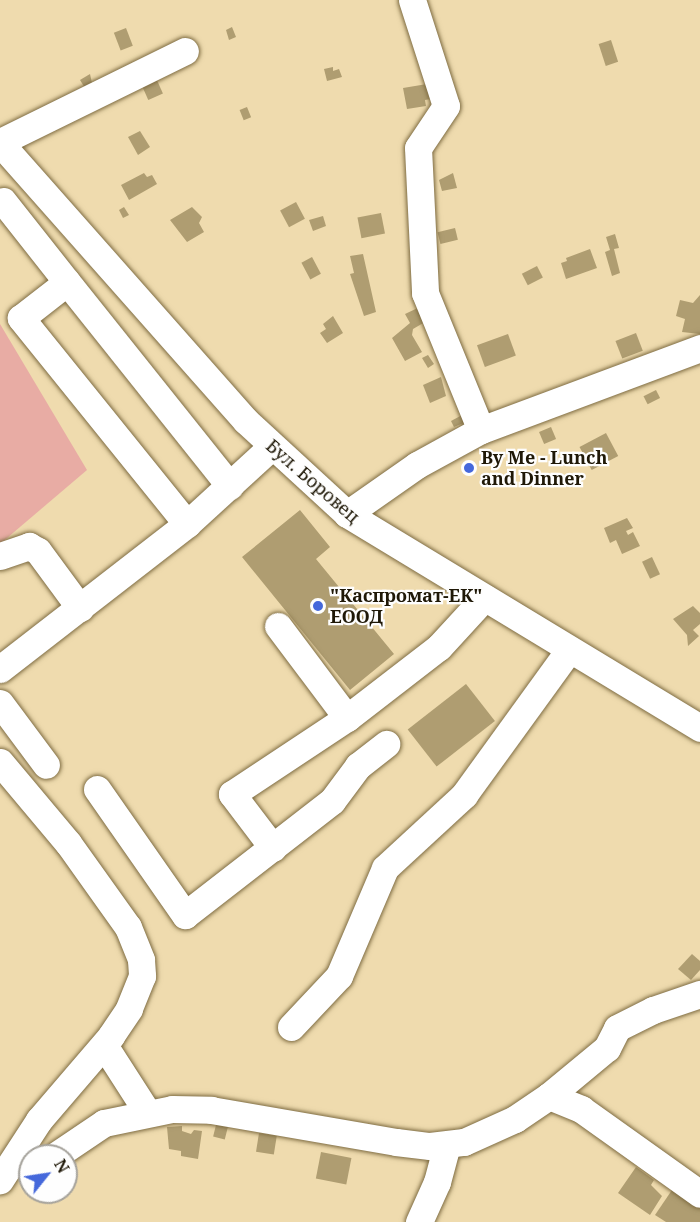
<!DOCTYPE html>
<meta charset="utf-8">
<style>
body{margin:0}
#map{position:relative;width:700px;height:1222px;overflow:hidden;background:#efdbae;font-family:"Noto Serif",serif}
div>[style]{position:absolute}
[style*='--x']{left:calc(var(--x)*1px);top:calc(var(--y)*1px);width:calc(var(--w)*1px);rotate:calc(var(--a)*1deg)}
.green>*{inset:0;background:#e8aca4}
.building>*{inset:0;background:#af9d71;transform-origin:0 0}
.roads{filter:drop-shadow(0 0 2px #7e6c42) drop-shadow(0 0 2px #7e6c42)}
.minor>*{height:27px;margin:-13.5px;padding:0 13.5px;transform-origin:13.5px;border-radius:13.5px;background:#fff}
.dots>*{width:16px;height:16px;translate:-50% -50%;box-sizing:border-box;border:3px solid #fefefe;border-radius:50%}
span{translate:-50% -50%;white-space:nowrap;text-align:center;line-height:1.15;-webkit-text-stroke:4.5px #fefefe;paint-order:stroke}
.poi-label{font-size:18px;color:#1f1807;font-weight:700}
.left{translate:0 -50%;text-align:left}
.street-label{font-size:18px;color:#1f1807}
.north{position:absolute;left:18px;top:1144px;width:60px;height:60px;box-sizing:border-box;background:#fefefe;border:2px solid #a5a29b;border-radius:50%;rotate:60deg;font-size:16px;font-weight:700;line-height:24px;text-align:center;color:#1f1807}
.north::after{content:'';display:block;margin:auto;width:21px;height:27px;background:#4568db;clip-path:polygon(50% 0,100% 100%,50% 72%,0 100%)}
</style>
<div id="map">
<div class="green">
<div style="clip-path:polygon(0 324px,87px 470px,0 544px)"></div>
</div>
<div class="building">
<div style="clip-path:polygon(232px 27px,236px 37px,229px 40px,226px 30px)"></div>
<div style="left:126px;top:28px;width:19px;height:13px;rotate:69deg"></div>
<div style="left:611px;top:40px;width:23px;height:13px;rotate:72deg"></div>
<div style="clip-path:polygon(333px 67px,333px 71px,339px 69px,342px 77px,327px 81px,324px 69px)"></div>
<div style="clip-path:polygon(90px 74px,92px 83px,85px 88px,80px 80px)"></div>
<div style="left:156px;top:78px;width:17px;height:16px;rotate:66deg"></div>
<div style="clip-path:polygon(433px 83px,436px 98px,425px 100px,426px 106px,407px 109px,403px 88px)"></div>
<div style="left:247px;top:107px;width:11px;height:8px;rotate:68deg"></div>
<div style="clip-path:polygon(140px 131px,150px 147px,138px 155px,128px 137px)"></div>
<div style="clip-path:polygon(144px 173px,147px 177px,152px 175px,157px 184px,129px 200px,121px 185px)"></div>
<div style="clip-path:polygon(453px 173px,457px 188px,442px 191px,439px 180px)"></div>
<div style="left:296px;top:202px;width:19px;height:18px;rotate:62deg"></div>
<div style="clip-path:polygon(124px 207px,129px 215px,123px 218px,119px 210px)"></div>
<div style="clip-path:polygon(192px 207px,202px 217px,199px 223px,204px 232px,187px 242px,170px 220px)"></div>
<div style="left:381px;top:213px;width:21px;height:24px;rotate:79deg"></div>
<div style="clip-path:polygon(323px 216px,326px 226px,313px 231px,309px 220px)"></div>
<div style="left:455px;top:228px;width:12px;height:18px;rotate:76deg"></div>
<div style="clip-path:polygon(615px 234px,619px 248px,614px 249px,620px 273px,612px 276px,605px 252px,610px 250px,606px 237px)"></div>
<div style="clip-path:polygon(590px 249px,597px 268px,566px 279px,561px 263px,567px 261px,566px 258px)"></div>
<div style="clip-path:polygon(363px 254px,376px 312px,364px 316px,350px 274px,354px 273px,350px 256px)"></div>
<div style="left:312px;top:257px;width:19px;height:12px;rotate:62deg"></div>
<div style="left:537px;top:266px;width:13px;height:17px;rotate:63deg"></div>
<div style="clip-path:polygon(700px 295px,700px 334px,682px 332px,685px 319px,676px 316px,680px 300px,693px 303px)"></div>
<div style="clip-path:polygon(424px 305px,425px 322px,413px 329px,412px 335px,422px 352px,405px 361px,392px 338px,410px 323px,405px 314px)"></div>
<div style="clip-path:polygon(333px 316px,343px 333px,327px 343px,320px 333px,326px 329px,323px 324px)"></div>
<div style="left:636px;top:333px;width:19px;height:22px;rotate:69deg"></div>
<div style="left:508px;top:334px;width:23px;height:33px;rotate:70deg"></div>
<div style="clip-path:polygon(428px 355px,434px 364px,428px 368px,422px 358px)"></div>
<div style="clip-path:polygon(441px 377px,446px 396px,430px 403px,423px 385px)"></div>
<div style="left:656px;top:390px;width:9px;height:14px;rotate:63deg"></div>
<div style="clip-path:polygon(464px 414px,468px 421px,454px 427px,451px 421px)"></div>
<div style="left:551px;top:427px;width:13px;height:13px;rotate:67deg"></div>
<div style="left:606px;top:433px;width:26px;height:30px;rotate:62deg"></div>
<div style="clip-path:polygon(300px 510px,330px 547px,316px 559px,394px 654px,350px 690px,242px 557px)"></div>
<div style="clip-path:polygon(627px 518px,633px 528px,626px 531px,628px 535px,633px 532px,640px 546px,622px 554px,616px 540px,610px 543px,604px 528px)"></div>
<div style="left:652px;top:557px;width:19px;height:11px;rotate:65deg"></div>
<div style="clip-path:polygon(693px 606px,700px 613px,700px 624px,693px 630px,699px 636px,688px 646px,687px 635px,673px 619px)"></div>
<div style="left:466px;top:684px;width:47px;height:74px;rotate:52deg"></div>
<div style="clip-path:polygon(692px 954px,700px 961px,700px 970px,691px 980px,678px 969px)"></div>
<div style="left:217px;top:1121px;width:12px;height:16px;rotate:14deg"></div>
<div style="clip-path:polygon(182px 1126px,182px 1131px,191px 1134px,194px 1130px,202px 1131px,198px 1159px,181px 1156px,181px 1151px,169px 1149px,167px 1127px)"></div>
<div style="left:259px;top:1133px;width:18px;height:19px;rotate:9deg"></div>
<div style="left:321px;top:1152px;width:31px;height:27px;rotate:11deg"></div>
<div style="clip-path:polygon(636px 1167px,654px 1180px,651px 1185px,662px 1196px,650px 1215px,618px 1193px)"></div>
<div style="clip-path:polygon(674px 1187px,700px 1204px,700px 1222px,666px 1222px,655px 1215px)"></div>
</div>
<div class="roads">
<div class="minor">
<div style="--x:412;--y:0;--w:111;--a:72.2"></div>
<div style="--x:446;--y:106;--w:50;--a:123.7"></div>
<div style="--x:418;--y:148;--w:145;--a:87.2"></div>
<div style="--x:425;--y:293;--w:148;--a:67.8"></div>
<div style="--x:0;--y:142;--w:206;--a:-26.2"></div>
<div style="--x:0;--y:143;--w:371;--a:48.5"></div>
<div style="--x:246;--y:421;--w:137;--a:42.6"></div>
<div style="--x:347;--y:514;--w:413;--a:31.2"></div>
<div style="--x:3;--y:201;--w:103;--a:51.7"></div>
<div style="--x:347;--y:514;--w:85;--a:-35"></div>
<div style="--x:417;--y:465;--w:73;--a:-28.7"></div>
<div style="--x:481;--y:430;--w:234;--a:-20.5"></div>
<div style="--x:187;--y:524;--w:265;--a:-128.9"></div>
<div style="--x:21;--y:318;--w:58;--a:-38"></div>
<div style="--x:67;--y:282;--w:261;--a:51.4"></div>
<div style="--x:0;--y:556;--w:31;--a:-19"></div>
<div style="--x:29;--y:546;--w:10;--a:29"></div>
<div style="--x:38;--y:551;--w:71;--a:53.6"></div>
<div style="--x:278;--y:626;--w:115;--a:53.1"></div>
<div style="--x:0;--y:669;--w:237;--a:-37.8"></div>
<div style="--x:187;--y:524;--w:115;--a:-42.5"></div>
<div style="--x:0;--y:703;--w:77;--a:53.4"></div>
<div style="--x:0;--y:762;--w:106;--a:50"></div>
<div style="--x:68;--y:843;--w:103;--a:54.5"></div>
<div style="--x:128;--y:927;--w:35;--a:68"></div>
<div style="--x:141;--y:960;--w:16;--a:86"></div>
<div style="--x:142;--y:976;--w:35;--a:112"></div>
<div style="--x:129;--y:1009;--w:32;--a:124"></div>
<div style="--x:111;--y:1036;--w:111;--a:130.6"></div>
<div style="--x:39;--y:1120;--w:72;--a:123"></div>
<div style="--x:97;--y:789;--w:154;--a:55.1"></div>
<div style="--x:185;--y:915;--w:186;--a:-37.8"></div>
<div style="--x:332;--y:801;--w:44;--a:-53.4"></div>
<div style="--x:358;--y:766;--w:36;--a:-38"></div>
<div style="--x:273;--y:848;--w:68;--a:-127.2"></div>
<div style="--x:232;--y:794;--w:138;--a:-33.5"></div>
<div style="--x:347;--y:718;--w:116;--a:-37.7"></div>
<div style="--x:439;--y:647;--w:67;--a:-47.4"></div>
<div style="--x:291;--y:1027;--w:70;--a:-46.7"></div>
<div style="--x:339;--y:976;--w:117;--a:-66.9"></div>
<div style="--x:385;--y:868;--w:108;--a:-42.7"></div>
<div style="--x:464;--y:795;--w:179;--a:-54.1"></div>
<div style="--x:104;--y:1045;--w:80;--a:57.3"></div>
<div style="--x:549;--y:1096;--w:35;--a:22"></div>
<div style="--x:581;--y:1109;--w:146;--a:35.5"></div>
<div style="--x:55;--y:1156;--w:59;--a:-34"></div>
<div style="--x:104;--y:1123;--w:69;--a:-11.6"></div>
<div style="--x:172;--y:1109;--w:39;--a:1"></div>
<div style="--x:211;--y:1110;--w:188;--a:9.8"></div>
<div style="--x:396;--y:1142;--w:34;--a:7"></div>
<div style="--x:430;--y:1146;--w:34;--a:-7"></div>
<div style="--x:464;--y:1142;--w:56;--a:-24.3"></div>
<div style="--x:515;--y:1119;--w:41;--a:-34.1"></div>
<div style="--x:549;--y:1096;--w:75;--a:-39.6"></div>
<div style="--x:607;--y:1048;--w:22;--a:-63"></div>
<div style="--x:617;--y:1028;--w:40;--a:-26.6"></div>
<div style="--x:653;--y:1010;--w:50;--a:-18.8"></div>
<div style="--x:419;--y:1222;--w:44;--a:-65.8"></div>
<div style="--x:437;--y:1182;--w:38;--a:-75"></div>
</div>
</div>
<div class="dots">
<div style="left:469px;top:468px;background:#4568db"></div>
<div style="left:318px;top:606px;background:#4568db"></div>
</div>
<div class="poi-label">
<span class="left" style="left:481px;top:468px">By Me - Lunch<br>and Dinner</span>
<span class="left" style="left:330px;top:606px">"Каспромат-ЕК"<br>ЕООД</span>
</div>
<div class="street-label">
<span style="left:313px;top:481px;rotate:41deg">Бул. Боровец</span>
</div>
<div class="north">N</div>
</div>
